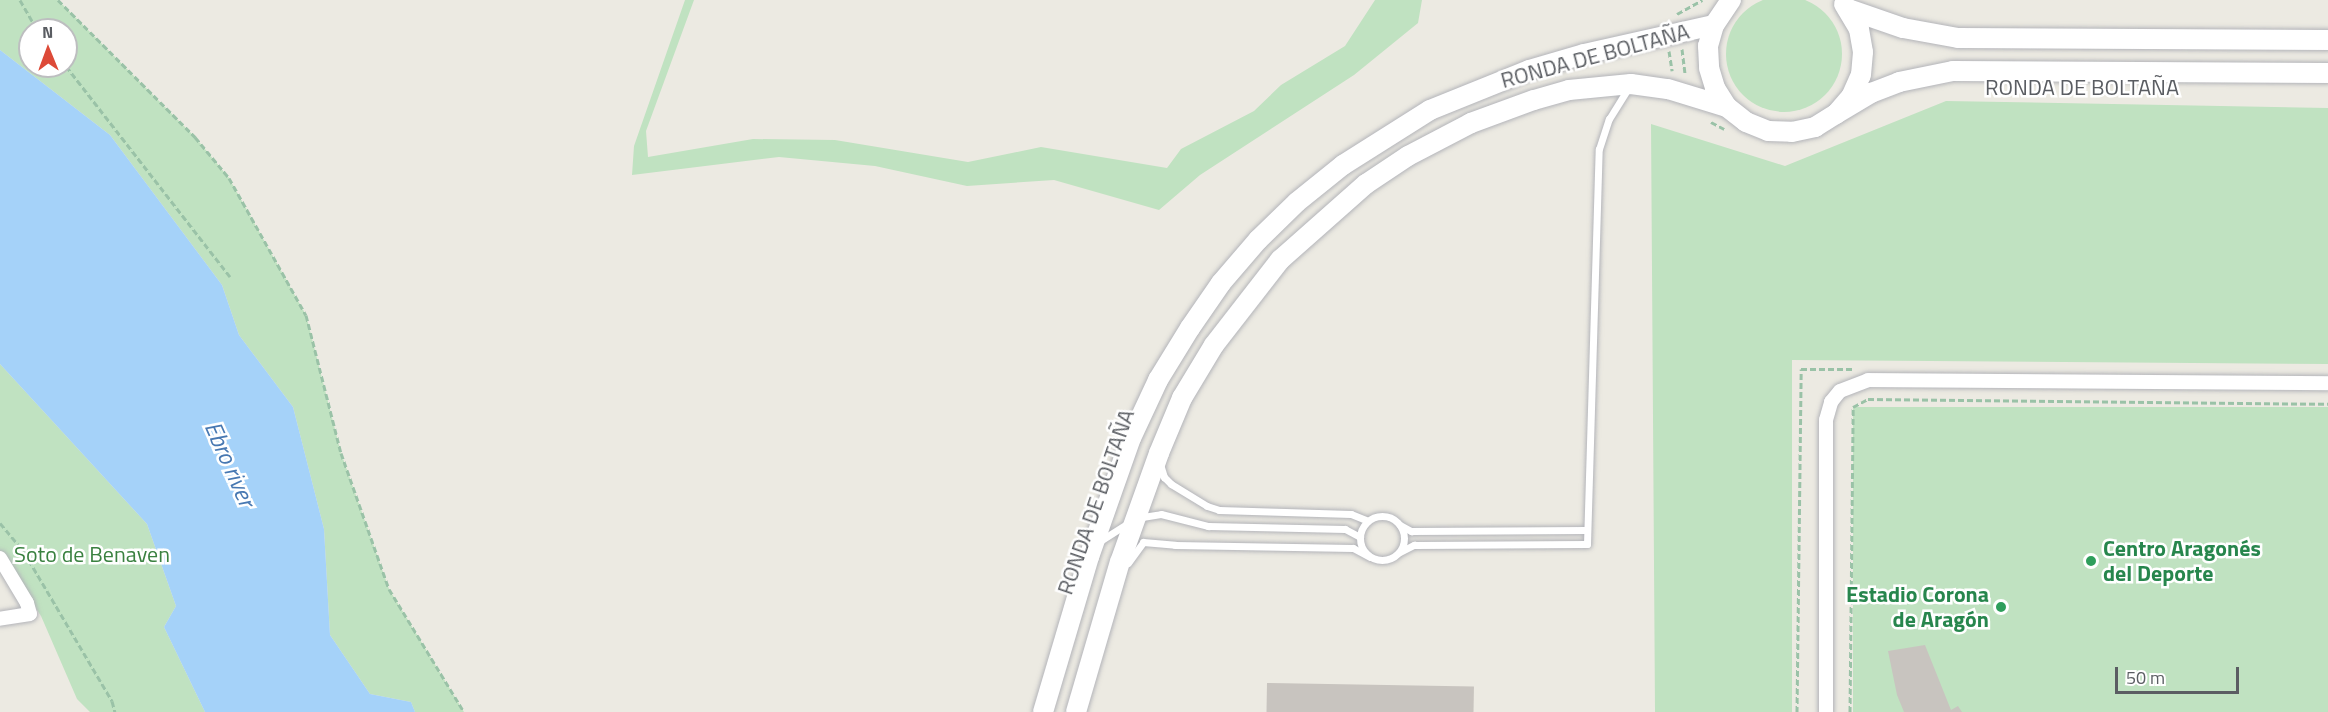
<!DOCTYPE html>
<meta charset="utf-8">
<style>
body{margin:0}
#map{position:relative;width:2328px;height:712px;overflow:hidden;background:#eceae2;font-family:"Titillium Web",sans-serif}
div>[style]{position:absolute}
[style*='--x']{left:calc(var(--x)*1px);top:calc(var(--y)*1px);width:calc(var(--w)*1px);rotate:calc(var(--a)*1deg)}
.green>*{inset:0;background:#c0e2c1;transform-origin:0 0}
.round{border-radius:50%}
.water>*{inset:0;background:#a5d2f9}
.building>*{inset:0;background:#c8c4bf;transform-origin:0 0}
.path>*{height:3px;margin-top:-1.5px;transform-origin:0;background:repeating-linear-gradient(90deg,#9ac2a7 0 6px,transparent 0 9px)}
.roads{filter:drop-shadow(0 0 2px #b3b4b9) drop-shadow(0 0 2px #b3b4b9)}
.lane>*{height:7px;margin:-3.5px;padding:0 3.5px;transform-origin:3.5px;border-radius:3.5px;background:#fff}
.lane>.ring{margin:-3.5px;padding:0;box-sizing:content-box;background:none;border:7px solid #fff;border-radius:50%}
.street>*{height:14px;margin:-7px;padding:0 7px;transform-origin:7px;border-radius:7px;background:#fff}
.secondary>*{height:20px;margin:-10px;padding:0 10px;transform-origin:10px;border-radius:10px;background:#fff}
.dots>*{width:16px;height:16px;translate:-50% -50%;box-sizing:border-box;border:3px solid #fff;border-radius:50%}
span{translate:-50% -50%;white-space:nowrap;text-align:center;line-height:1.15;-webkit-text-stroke:5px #fff;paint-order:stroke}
.street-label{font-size:22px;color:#5a5d62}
.leisure-label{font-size:22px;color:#27864d;font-weight:700}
.left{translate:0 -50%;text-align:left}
.right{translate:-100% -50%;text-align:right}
.park-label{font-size:22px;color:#3a8140}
.water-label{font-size:24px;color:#4778b2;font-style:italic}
.north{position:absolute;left:18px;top:18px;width:60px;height:60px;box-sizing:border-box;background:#fff;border:2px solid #bdbec0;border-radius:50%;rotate:359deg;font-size:16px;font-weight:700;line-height:24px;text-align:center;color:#5a5d62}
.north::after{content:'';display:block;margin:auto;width:21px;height:27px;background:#dd4a38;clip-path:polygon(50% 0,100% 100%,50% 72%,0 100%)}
.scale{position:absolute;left:2115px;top:667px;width:124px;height:27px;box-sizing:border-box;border:3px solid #5a5d62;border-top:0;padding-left:8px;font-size:18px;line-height:21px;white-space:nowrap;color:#5a5d62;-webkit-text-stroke:4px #fff;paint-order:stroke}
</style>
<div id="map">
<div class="green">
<div class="round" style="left:1726px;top:-4px;width:116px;height:116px"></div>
<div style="clip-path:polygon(evenodd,0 0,58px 0,195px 137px,229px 178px,306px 315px,341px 453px,389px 589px,464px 712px,415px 712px,411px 702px,370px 694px,330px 635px,324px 529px,293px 407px,239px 335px,222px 285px,110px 135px,0 50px,0 0,30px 30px,66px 30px,66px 66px,30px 66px,30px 30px)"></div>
<div style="clip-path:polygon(685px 0,694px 0,646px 131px,648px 157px,753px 139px,835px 140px,968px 162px,1041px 147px,1167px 168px,1181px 149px,1254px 111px,1281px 85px,1345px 46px,1375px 0,1422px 0,1418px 23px,1354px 75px,1200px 175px,1159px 210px,1054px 180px,967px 186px,875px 166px,779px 157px,632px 175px,634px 146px)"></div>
<div style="clip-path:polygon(1946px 101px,2328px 108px,2328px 364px,1792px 360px,1792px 712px,1655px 712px,1651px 124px,1785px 166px)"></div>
<div style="clip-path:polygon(0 364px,147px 524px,176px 606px,164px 627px,205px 712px,90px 712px,77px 699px,41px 616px,0 552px)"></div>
<div style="left:2328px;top:407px;width:305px;height:475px;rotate:90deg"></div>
</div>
<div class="water">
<div style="clip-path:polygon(0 50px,110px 135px,222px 285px,239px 335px,293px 407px,324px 529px,330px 635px,370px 694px,411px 702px,415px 712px,205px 712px,164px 627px,176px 606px,147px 524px,0 364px)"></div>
</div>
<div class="building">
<div style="clip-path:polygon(1925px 645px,1951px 710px,1958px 706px,1962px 712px,1904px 712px,1897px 695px,1888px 651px)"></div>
<div style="left:1267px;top:683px;width:207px;height:29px;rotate:1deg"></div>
</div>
<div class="path">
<div style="--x:20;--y:0;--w:34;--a:60"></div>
<div style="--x:58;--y:0;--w:194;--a:45"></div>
<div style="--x:195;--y:137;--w:53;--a:50.3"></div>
<div style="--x:229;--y:178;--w:157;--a:60.7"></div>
<div style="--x:306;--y:315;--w:142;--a:75.8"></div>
<div style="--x:341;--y:453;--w:144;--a:70.6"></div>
<div style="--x:389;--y:589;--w:144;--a:58.6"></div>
<div style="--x:1677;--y:14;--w:29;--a:-29"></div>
<div style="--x:1682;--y:49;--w:26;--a:83"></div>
<div style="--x:1669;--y:51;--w:20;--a:81"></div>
<div style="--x:66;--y:66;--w:267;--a:52.1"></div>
<div style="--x:1711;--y:122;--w:15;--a:28"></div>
<div style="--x:0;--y:523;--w:38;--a:50"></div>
<div style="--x:24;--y:552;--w:173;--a:59.4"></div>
<div style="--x:112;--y:701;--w:11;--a:75"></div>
<div style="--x:1797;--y:712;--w:343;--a:-89.3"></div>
<div style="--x:1801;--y:369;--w:51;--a:0"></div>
<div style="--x:1850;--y:712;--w:305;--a:-89.4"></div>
<div style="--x:1853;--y:407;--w:17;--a:-28"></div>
<div style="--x:1868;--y:399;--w:460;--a:0.6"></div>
</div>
<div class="roads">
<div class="lane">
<div style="--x:1160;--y:464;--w:14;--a:73"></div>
<div style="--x:1164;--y:477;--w:10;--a:45"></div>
<div style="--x:1171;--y:484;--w:42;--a:31.4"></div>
<div style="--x:1207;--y:506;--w:13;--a:18"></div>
<div style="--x:1219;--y:510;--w:132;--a:1.7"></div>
<div style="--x:1351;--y:514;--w:18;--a:22"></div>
<div class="ring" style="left:1360px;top:516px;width:37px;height:37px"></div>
<div style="--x:1400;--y:525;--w:13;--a:29"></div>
<div style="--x:1411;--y:531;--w:176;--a:-0.3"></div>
<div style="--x:1100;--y:541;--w:43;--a:-32.6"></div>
<div style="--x:1136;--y:518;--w:25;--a:-9"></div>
<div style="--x:1161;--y:514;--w:49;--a:14.3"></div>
<div style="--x:1208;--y:526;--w:137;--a:1.3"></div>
<div style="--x:1345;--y:529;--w:17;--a:28"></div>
<div style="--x:1400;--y:552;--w:16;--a:-27"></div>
<div style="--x:1414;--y:545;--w:173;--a:-0.3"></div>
<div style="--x:1587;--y:544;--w:395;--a:-88.3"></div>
<div style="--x:1599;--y:149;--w:32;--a:-72"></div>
<div style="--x:1609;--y:119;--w:36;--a:-58"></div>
<div style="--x:1128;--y:563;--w:26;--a:-54"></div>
<div style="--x:1143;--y:542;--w:32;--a:5"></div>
<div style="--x:1175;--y:545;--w:178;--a:1"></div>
<div style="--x:1353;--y:548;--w:19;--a:28"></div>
</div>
<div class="street">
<div style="--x:0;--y:558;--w:52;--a:59"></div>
<div style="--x:27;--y:603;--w:11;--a:75"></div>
<div style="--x:30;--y:614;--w:30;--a:171"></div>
<div style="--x:1826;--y:712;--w:292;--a:-90"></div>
<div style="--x:1826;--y:420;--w:19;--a:-74"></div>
<div style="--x:1831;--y:402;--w:14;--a:-51"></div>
<div style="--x:1840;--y:391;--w:30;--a:-21"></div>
<div style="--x:1868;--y:380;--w:460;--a:0.4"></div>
</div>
<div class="secondary">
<div style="--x:1731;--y:0;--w:30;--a:124"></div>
<div style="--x:1714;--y:25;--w:22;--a:106"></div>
<div style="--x:1708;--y:46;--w:22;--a:87"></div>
<div style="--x:1709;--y:68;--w:21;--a:73"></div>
<div style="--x:1715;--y:88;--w:22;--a:58"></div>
<div style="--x:1727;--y:107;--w:24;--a:38"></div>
<div style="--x:1746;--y:122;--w:24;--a:22"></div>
<div style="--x:1768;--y:131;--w:24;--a:2"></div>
<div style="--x:1792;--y:132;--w:24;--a:-12"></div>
<div style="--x:1815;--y:127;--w:25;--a:-32"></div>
<div style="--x:1836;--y:114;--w:23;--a:-49"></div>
<div style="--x:1851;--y:97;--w:24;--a:-66"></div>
<div style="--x:1861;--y:75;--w:23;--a:-85"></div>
<div style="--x:1863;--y:52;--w:23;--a:-100"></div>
<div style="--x:1859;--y:29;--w:29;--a:-121"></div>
<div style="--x:1848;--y:9;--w:58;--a:19.1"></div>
<div style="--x:1903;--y:28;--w:56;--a:10.3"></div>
<div style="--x:1958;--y:38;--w:370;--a:0.3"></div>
<div style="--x:1836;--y:114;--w:41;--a:-31"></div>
<div style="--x:1871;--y:93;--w:30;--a:-21"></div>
<div style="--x:1899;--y:82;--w:55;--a:-11.5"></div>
<div style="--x:1953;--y:71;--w:375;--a:0.3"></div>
<div style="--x:1043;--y:712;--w:162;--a:-73.5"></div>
<div style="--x:1089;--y:557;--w:126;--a:-70.6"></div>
<div style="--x:1131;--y:438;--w:64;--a:-65"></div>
<div style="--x:1158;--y:380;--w:61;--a:-58.4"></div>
<div style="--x:1190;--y:328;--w:55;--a:-55.4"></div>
<div style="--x:1221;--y:283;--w:57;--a:-49.3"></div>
<div style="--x:1258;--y:240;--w:54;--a:-44.3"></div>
<div style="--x:1297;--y:202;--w:59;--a:-38.8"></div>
<div style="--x:1343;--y:165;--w:103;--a:-32.3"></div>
<div style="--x:1430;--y:110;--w:107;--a:-22"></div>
<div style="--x:1529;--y:70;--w:57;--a:-16.2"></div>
<div style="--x:1584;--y:54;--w:133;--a:-12.6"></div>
<div style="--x:1076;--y:712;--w:156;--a:-73.7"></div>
<div style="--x:1120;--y:562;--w:116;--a:-70.3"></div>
<div style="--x:1159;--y:453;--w:60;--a:-67.3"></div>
<div style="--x:1182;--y:398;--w:62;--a:-58.9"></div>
<div style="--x:1214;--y:345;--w:108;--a:-52.2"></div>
<div style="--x:1280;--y:260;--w:115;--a:-41.5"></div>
<div style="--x:1366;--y:184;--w:50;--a:-33.7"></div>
<div style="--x:1408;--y:156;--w:71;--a:-27.6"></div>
<div style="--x:1471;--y:123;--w:67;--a:-20.1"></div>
<div style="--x:1534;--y:100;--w:36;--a:-16"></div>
<div style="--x:1569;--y:90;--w:62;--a:-5.5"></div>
<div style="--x:1631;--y:84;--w:37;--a:8"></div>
<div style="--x:1668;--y:89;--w:62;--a:17"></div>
</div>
</div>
<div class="dots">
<div style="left:2091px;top:561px;background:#2e9e5b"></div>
<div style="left:2001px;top:607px;background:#2e9e5b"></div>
</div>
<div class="street-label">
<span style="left:1595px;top:56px;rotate:-15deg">RONDA DE BOLTAÑA</span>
<span style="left:2082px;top:88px">RONDA DE BOLTAÑA</span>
<span style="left:1096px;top:502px;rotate:-71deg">RONDA DE BOLTAÑA</span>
</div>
<div class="leisure-label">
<span class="left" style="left:2103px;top:561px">Centro Aragonés<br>del Deporte</span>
<span class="right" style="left:1989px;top:607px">Estadio Corona<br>de Aragón</span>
</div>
<div class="park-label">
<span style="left:92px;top:555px">Soto de Benaven</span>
</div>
<div class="water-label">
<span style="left:230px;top:464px;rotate:66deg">Ebro river</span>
</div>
<div class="north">N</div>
<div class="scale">50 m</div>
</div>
